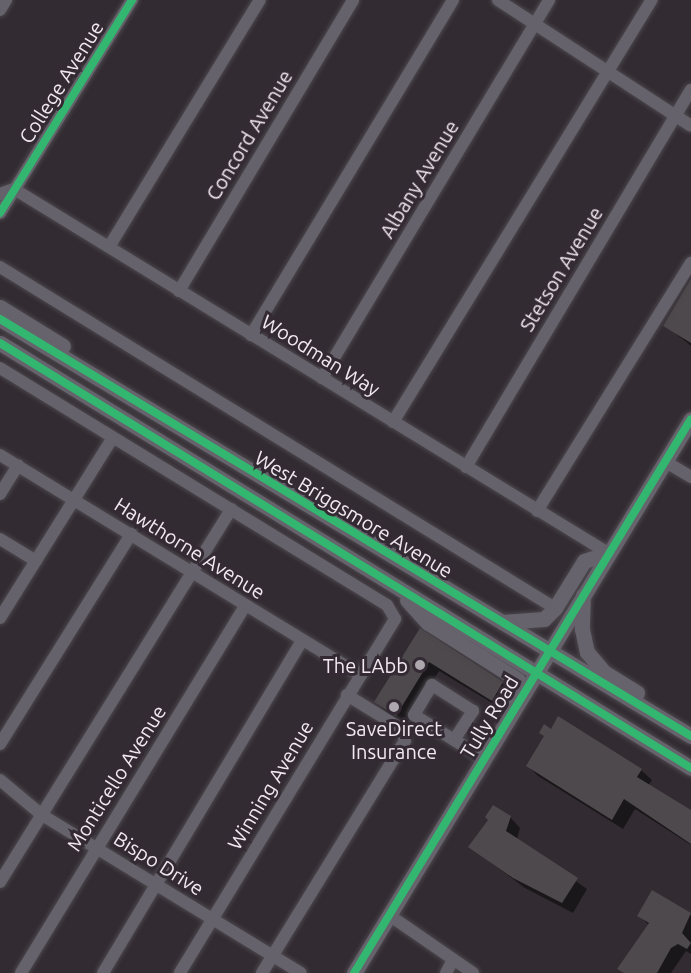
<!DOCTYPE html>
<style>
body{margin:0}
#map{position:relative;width:691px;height:973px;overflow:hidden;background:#322c32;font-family:Ubuntu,sans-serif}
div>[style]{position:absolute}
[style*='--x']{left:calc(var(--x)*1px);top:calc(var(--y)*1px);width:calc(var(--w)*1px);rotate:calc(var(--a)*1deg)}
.shadow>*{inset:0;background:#0007}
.building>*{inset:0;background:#4e494c}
.roads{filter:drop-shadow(0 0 2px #4c474c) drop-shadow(0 0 2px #4c474c)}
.minor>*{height:12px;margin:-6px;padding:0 6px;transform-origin:6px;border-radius:6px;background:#65626b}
.major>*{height:15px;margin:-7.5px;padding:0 7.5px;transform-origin:7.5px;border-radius:7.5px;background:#66636d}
.cycleway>*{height:8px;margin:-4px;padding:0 4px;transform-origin:4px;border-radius:4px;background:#33b770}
.dots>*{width:16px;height:16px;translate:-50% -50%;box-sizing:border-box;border:3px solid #342a34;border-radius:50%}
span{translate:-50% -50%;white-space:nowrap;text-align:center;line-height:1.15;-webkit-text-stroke:6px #342a34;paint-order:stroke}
.street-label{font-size:20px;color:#f1e9f0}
.poi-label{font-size:20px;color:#f1e9f0}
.right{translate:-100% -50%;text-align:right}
</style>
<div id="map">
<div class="shadow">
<div style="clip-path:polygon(691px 281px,691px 346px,665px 325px)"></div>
<div style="clip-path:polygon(420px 631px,502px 683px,512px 693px,502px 709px,439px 671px,406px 724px,386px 712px,376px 702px)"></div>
<div style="clip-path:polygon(559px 718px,641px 770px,652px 780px,648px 786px,691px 812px,691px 845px,635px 809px,623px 829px,538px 776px,528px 766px)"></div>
<div style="clip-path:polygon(510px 817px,520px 828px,517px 839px,587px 889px,573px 913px,525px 888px,470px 847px,490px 820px)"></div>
<div style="clip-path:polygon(653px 892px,691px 915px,691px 954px,686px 951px,671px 973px,624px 973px,619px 969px,649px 925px,638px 915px)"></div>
</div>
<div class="building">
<div style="clip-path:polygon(691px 279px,691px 343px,663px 326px)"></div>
<div style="clip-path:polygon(420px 628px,503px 682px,492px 701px,429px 662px,396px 716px,374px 702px)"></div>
<div style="clip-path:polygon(558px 716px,642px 769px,637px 777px,691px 810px,691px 844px,624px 799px,612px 820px,526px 766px,544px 736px,539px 733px,544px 724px,551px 729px)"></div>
<div style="clip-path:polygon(493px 805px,511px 816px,506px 831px,578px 878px,562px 903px,513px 878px,468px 847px,488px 820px,485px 817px)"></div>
<div style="clip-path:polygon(652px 890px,691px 913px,682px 933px,691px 943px,687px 949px,678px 944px,671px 948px,657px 973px,624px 973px,617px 969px,649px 923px,637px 916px)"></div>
</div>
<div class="roads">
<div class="minor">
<div style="--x:498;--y:0;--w:230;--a:33.1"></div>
<div style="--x:0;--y:10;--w:12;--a:-59"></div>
<div style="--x:0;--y:194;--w:15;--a:-20"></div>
<div style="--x:14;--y:189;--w:697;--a:31.5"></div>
<div style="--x:0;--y:213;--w:251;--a:-58.2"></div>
<div style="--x:109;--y:247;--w:289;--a:-58.6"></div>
<div style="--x:0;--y:267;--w:651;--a:31.57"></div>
<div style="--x:179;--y:291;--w:339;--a:-59.1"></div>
<div style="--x:251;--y:335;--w:391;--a:-58.9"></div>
<div style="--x:0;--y:368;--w:454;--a:31.5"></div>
<div style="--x:387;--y:605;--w:16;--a:60"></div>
<div style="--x:395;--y:619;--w:414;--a:121.3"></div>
<div style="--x:322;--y:378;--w:441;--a:-59"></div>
<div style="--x:393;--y:422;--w:495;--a:-58.5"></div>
<div style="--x:0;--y:455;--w:422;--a:31.4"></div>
<div style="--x:666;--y:462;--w:29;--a:31"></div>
<div style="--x:466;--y:467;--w:439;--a:-59.2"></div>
<div style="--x:0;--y:494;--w:34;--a:-58"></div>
<div style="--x:537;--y:511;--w:292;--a:-58.2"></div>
<div style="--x:0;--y:539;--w:42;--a:31.4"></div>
<div style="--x:0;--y:618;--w:211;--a:-58"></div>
<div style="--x:454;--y:740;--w:35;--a:-57"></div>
<div style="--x:473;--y:711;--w:49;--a:-147.6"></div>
<div style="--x:432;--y:685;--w:35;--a:121"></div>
<div style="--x:414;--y:715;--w:47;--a:32"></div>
<div style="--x:454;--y:740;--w:35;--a:31"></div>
<div style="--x:0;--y:744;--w:248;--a:-58"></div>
<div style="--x:0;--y:780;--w:55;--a:39.8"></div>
<div style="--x:42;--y:815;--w:303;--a:31.4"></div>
<div style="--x:0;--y:882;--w:439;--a:-58.2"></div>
<div style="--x:389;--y:915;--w:102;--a:34.6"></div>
<div style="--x:21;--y:973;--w:431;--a:-58.6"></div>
<div style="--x:103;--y:973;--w:388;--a:-59.1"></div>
<div style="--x:262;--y:973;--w:273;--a:-58.4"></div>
<div style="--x:405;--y:741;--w:12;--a:-104"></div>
<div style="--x:402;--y:729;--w:65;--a:-148.3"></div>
<div style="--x:446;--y:973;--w:15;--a:-62"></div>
</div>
<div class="major">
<div style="--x:0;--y:307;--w:74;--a:31.8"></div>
<div style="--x:0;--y:319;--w:807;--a:31.11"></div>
<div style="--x:0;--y:343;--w:811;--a:31.59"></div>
<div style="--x:583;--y:595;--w:34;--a:92"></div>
<div style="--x:582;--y:629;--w:24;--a:78"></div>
<div style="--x:587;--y:652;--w:26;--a:50"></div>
<div style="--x:604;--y:672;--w:39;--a:32"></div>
<div style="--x:407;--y:600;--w:31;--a:48"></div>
<div style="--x:428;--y:623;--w:107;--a:32.3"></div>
<div style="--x:518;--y:680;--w:21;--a:98"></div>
<div style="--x:502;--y:622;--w:42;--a:-4.1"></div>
<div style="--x:544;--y:619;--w:16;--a:-45"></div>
<div style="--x:555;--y:608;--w:55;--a:-58.3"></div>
<div style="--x:584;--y:561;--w:25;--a:-18"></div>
<div style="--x:354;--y:973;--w:648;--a:-58.69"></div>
</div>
</div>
<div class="cycleway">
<div style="--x:0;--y:213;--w:251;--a:-58.2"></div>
<div style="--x:0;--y:319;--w:807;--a:31.11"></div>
<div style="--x:0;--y:343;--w:811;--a:31.59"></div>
<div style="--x:354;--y:973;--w:648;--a:-58.69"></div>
</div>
<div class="dots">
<div style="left:420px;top:665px;background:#aea7ae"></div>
<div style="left:394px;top:707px;background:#aea7ae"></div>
</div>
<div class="street-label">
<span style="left:61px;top:82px;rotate:-58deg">College Avenue</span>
<span style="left:249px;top:135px;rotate:-59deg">Concord Avenue</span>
<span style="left:419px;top:179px;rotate:-59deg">Albany Avenue</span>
<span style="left:561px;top:269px;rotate:-59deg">Stetson Avenue</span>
<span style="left:321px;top:355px;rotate:32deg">Woodman Way</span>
<span style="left:354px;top:514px;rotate:31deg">West Briggsmore Avenue</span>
<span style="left:190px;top:548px;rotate:32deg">Hawthorne Avenue</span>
<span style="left:489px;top:717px;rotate:-59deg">Tully Road</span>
<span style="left:116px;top:778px;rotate:-58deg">Monticello Avenue</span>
<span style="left:270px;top:785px;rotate:-59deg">Winning Avenue</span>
<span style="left:159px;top:863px;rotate:32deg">Bispo Drive</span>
</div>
<div class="poi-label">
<span class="right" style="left:408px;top:665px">The LAbb</span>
<span style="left:394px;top:740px">SaveDirect<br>Insurance</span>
</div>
</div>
